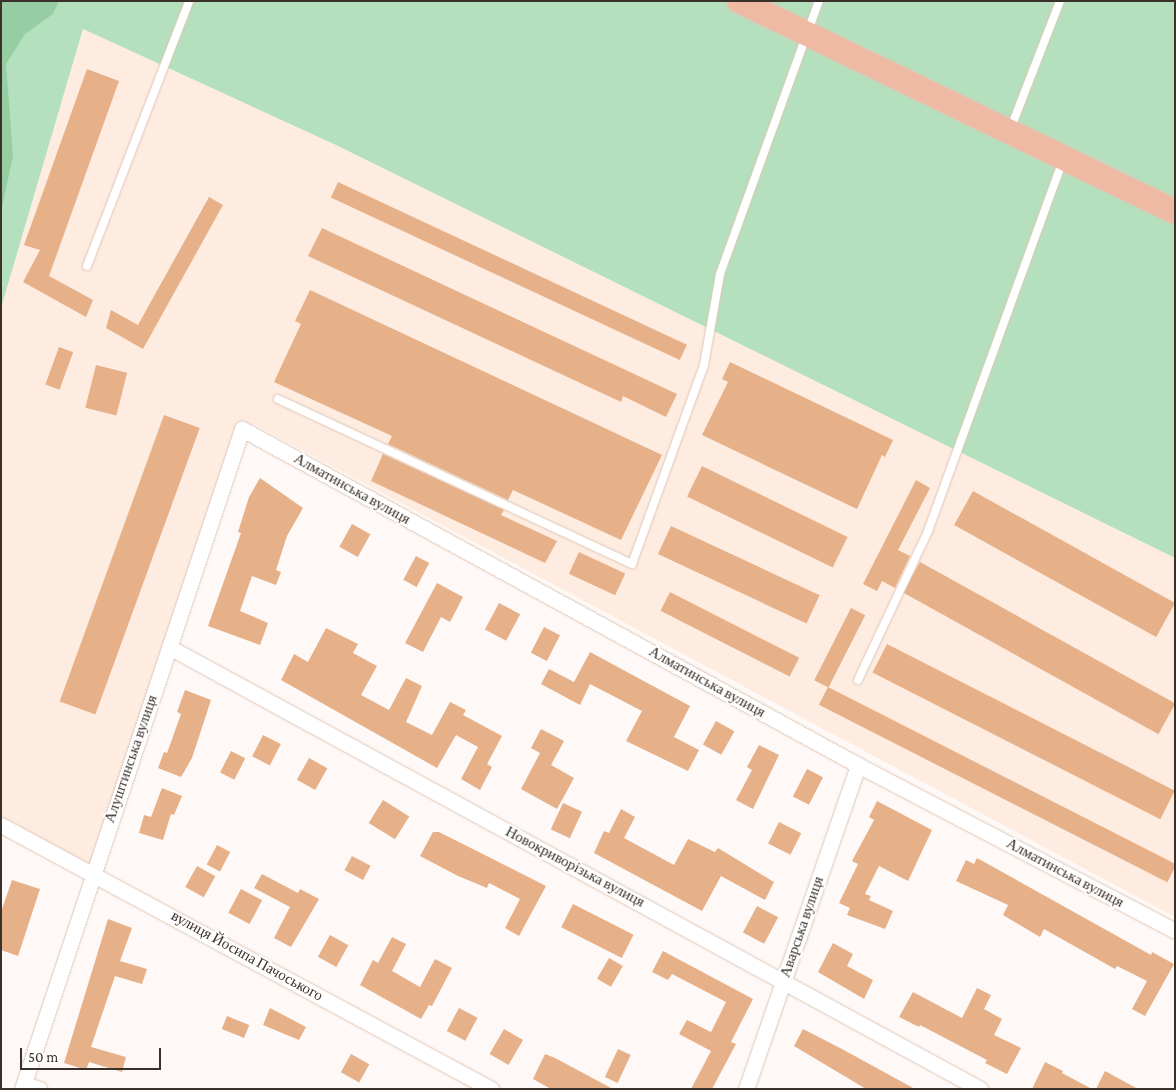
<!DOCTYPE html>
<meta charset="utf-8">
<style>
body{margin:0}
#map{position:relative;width:1176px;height:1090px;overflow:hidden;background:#fef9f6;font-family:"Crimson Pro",serif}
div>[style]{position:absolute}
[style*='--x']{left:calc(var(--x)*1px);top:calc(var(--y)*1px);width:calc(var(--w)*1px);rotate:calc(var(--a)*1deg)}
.built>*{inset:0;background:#feece0}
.green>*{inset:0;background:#b5e0bd}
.forest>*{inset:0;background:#97cda2}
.building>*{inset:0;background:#e6b089;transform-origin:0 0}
.roads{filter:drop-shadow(0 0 1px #dec7b8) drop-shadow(0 0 1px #dec7b8)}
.service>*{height:8px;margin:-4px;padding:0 4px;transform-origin:4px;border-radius:4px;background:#fff}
.minor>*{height:15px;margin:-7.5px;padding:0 7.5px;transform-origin:7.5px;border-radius:7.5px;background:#fff}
.primary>*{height:24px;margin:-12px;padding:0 12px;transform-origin:12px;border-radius:12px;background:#eebaa3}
span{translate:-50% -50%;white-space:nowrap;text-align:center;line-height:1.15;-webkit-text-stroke:4px #fff;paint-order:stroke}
.street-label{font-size:15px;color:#3a312b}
.frame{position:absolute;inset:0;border:2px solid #3a312b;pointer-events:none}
.scale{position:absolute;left:20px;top:1048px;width:141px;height:22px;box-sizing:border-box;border:2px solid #3a312b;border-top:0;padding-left:6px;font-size:15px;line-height:18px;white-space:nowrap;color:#3a312b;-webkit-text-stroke:4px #fff;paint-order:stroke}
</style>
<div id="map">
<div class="built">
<div style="clip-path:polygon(83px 29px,336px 145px,1175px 558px,1175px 917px,253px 424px,242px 430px,93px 872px,1px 825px,1px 308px)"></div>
</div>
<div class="green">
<div style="clip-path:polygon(1px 1px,1175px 1px,1175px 558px,336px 145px,83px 29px,1px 308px)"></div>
</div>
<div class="forest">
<div style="clip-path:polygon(1px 1px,59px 1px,53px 14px,25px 34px,6px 64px,13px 156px,1px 212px)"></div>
</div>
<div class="building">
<div style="clip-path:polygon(87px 69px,119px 81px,49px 276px,93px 300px,86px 317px,23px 282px,40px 250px,24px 245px)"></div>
<div style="left:338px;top:182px;width:385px;height:17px;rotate:25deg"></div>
<div style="clip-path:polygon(209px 197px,223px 205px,143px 349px,106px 328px,111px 310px,138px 325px)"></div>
<div style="clip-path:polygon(322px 228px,677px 394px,666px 417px,623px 396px,621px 402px,308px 256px)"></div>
<div style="clip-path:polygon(310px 290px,662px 455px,621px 540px,513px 490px,508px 500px,388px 444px,392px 436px,274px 382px,301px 324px,295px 321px)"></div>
<div style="left:59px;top:347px;width:15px;height:40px;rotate:20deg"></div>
<div style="clip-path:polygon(730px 362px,893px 440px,885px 457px,882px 455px,857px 509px,702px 435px,728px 382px,722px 379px)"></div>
<div style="left:96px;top:365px;width:32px;height:44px;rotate:14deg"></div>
<div style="left:164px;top:415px;width:38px;height:305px;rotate:20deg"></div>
<div style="clip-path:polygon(383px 454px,504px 510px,501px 515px,557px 541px,545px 563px,371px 481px)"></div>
<div style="left:702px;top:466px;width:162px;height:34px;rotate:26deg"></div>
<div style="clip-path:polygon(260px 478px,303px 508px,287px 536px,276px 570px,281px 572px,276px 585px,252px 576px,240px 611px,268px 623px,260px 645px,208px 626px,241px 533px,238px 532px,249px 497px)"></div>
<div style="clip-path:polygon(916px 480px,930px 488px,898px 550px,910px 556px,895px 588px,882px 581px,877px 591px,863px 584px)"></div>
<div style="left:973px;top:491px;width:231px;height:39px;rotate:29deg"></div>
<div style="left:352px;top:524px;width:21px;height:26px;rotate:29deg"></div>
<div style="left:671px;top:526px;width:164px;height:31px;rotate:25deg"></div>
<div style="left:579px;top:552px;width:51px;height:24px;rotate:25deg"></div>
<div style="left:416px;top:556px;width:15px;height:27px;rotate:28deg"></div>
<div style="left:920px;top:562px;width:292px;height:35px;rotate:29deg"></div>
<div style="clip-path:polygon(437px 583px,463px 597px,450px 622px,441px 617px,423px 652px,405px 643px)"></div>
<div style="left:670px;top:592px;width:145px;height:21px;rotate:27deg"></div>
<div style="left:499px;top:603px;width:24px;height:30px;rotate:28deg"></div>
<div style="left:851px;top:608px;width:16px;height:81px;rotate:27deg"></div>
<div style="left:544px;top:627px;width:18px;height:29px;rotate:27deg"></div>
<div style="clip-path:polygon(326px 628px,358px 644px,353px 653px,377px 666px,361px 695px,389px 710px,406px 678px,422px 686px,406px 722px,432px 735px,450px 702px,466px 710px,463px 715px,502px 736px,487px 764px,492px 767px,480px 790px,461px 779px,478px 747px,456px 735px,437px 768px,281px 680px,294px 654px,308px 662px)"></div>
<div style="left:887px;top:644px;width:323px;height:32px;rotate:27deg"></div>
<div style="clip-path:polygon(590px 652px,690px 706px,674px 737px,699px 750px,688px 771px,626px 741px,642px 711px,590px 684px,580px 705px,541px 684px,549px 669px,574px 682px)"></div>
<div style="left:828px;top:687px;width:391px;height:20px;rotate:27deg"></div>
<div style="clip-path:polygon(185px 690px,211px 700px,192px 758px,181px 777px,158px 768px,164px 752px,167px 753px,181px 714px,177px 712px)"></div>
<div style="left:716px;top:721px;width:21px;height:27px;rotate:29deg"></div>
<div style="clip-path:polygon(541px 729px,564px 741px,551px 765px,574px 778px,557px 809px,521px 789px,540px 753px,531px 748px)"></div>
<div style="left:263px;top:735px;width:20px;height:24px;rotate:27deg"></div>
<div style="clip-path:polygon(759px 745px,779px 755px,753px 809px,736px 800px,752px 770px,747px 767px)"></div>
<div style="left:231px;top:751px;width:16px;height:24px;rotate:27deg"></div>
<div style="left:309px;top:758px;width:21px;height:25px;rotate:29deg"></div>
<div style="left:807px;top:769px;width:18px;height:31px;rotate:27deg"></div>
<div style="clip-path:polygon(162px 788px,182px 796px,174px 815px,171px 814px,163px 840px,139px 833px,144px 815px,151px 817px)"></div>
<div style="left:383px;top:800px;width:31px;height:27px;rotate:32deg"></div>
<div style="clip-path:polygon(877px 801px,932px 830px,908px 881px,879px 866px,865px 894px,871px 896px,869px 900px,893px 911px,885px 929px,847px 915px,850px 908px,839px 903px,858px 864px,852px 861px,874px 820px,869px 817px)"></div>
<div style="left:563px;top:803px;width:21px;height:29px;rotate:25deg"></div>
<div style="clip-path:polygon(621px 809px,635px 817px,624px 838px,674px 865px,688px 839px,715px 852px,718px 848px,774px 882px,765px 900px,721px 876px,702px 911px,594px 853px,604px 831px,609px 833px)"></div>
<div style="left:779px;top:822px;width:25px;height:24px;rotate:27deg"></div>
<div style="clip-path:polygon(433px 832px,439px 832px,546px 886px,519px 936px,505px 928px,520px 899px,489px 883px,487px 888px,458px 876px,420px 856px)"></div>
<div style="left:217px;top:845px;width:15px;height:22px;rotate:28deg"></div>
<div style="left:352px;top:856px;width:21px;height:16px;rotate:28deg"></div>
<div style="clip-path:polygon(977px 858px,1151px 955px,1152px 952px,1174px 964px,1145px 1016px,1132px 1009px,1147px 981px,1117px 966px,1115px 969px,1044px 929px,1040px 937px,1003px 915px,1008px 905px,956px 881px,966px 860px,974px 864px)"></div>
<div style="left:197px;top:866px;width:21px;height:24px;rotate:29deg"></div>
<div style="clip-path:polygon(262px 874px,298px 893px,300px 889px,319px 899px,291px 947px,274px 938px,290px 907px,254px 888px)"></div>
<div style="clip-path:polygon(12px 880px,40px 889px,18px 956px,1px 950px,1px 912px)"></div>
<div style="left:241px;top:889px;width:24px;height:27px;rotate:28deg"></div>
<div style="left:573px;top:904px;width:68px;height:26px;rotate:27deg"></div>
<div style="left:757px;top:906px;width:24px;height:30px;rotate:28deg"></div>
<div style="clip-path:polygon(108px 919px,132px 928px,120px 961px,147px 969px,142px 984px,115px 976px,91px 1047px,126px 1057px,122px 1072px,89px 1062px,86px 1070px,64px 1063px)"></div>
<div style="left:330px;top:935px;width:21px;height:25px;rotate:29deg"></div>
<div style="clip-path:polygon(392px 937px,406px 944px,392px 971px,420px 987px,435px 959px,452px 968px,432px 1006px,429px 1005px,421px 1019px,360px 985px,373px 960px,378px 963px)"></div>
<div style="clip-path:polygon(833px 943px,853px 954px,847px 966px,873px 980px,864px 999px,818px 972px)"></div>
<div style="clip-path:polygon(663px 951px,753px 999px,731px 1042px,736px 1044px,712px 1089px,691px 1089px,711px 1051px,679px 1034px,687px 1020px,711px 1032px,726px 1002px,672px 974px,668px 980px,652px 972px)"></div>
<div style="left:609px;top:958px;width:16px;height:24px;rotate:30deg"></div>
<div style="clip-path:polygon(977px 988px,991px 995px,984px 1009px,1002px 1019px,994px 1035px,1021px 1048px,1007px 1074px,985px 1063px,987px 1060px,920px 1025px,919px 1027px,899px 1017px,913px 992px,962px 1018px)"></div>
<div style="clip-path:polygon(270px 1008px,306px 1027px,299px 1040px,263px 1025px)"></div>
<div style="left:459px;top:1008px;width:21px;height:26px;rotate:28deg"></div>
<div style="left:227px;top:1016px;width:24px;height:14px;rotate:22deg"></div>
<div style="left:504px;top:1029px;width:22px;height:29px;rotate:30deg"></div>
<div style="clip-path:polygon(803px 1029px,842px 1049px,915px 1089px,866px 1089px,794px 1046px)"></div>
<div style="left:618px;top:1049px;width:14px;height:31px;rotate:25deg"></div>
<div style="left:351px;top:1054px;width:21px;height:21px;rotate:29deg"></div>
<div style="clip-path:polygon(545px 1054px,555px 1058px,613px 1089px,551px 1089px,533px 1079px)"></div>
<div style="clip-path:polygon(1045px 1062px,1063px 1071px,1062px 1073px,1092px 1089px,1032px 1089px)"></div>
<div style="clip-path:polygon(1105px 1071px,1138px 1089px,1096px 1089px)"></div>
</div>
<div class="roads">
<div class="service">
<div style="--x:1010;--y:130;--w:138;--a:-68.8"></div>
<div style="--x:87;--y:266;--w:284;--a:-68.9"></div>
<div style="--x:278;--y:399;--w:391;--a:25"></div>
<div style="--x:632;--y:564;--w:212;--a:-70.1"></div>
<div style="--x:704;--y:365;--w:92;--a:-80"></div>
<div style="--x:720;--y:274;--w:290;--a:-70.1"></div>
<div style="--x:858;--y:680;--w:165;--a:-64.8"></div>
<div style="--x:928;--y:531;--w:394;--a:-70"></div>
</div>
<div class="minor">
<div style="--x:169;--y:647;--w:924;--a:28.59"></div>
<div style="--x:1;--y:825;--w:557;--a:28.31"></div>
<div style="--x:24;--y:1084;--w:16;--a:18"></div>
<div style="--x:22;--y:1089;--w:696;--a:-71.57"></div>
<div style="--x:242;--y:429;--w:702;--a:28.61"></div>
<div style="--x:858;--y:765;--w:358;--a:27.6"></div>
<div style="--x:746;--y:1089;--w:343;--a:-70.9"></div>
</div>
<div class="primary">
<div style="--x:739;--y:1;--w:484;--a:25.8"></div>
</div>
</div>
<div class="street-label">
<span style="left:352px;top:489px;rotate:29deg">Алматинська вулиця</span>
<span style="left:707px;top:682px;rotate:29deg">Алматинська вулиця</span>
<span style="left:131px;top:759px;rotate:-71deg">Алуштинська вулиця</span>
<span style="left:575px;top:867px;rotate:28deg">Новокриворізька вулиця</span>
<span style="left:1065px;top:873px;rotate:28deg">Алматинська вулиця</span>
<span style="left:802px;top:927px;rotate:-71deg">Аварська вулиця</span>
<span style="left:247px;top:956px;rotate:29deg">вулиця Йосипа Пачоського</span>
</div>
<div class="frame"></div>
<div class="scale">50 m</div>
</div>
